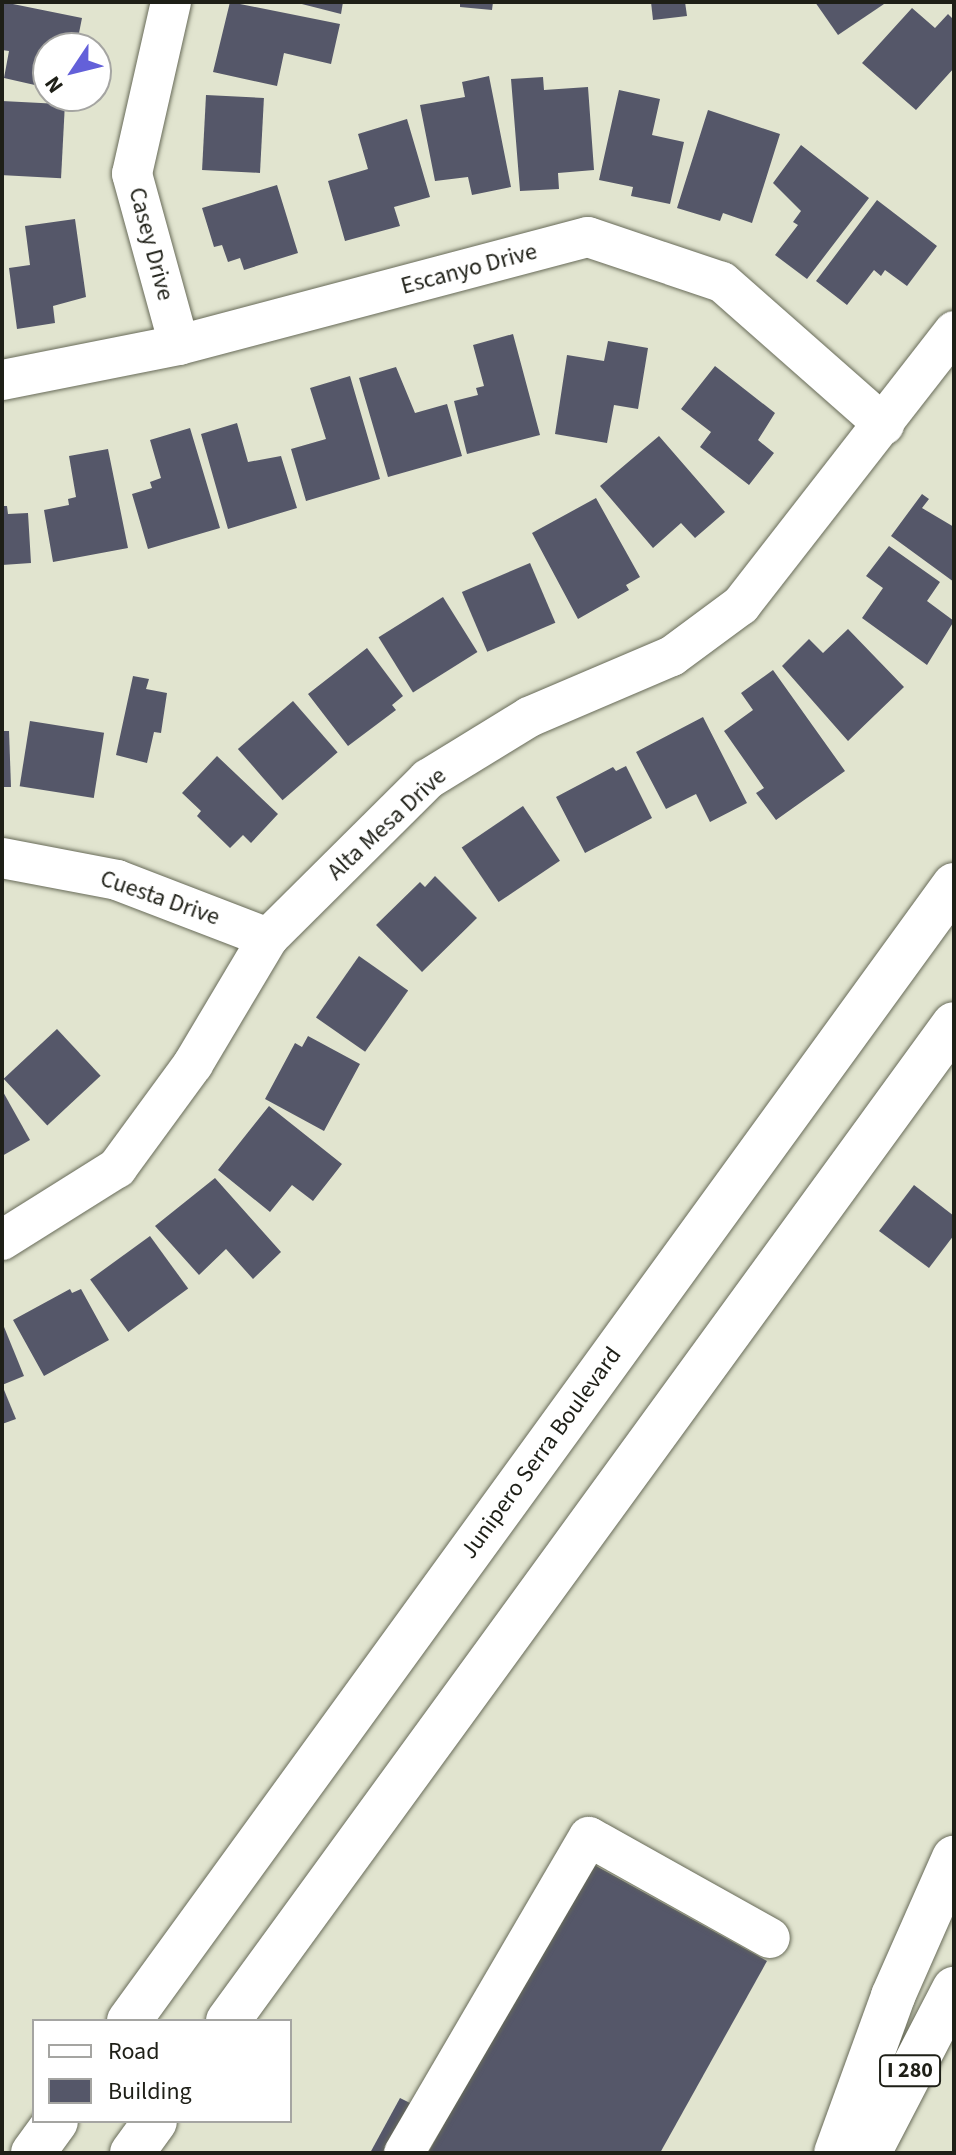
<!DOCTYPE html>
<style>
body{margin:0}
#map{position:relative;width:956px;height:2155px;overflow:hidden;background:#e1e4cf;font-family:"Source Sans 3",sans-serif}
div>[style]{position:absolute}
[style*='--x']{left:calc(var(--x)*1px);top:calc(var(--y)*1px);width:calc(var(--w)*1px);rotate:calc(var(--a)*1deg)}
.building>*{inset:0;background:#555769;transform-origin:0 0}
.roads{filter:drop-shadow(0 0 2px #686b59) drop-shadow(0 0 2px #686b59)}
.minor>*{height:40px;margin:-20px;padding:0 20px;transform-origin:20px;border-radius:20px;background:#fff}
.major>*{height:44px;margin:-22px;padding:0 22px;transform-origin:22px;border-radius:22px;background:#fff}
.highway>*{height:44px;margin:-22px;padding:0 22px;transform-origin:22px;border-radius:22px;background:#fff}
span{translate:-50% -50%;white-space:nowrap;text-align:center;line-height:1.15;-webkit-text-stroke:8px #fff;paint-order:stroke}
.shield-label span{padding:2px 6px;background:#fff;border:2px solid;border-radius:6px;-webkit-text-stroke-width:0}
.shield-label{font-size:22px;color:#1e1f17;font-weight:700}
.street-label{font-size:24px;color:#1e1f17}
.frame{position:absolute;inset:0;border:4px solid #1e1f17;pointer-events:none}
.legend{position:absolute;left:32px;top:2019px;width:260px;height:104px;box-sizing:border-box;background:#fff;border:2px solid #a5a5a2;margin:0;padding:10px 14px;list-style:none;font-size:24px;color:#1e1f17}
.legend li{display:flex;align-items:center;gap:16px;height:40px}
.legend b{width:40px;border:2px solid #a5a5a2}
.north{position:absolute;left:32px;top:32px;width:80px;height:80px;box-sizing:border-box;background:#fff;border:2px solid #a5a5a2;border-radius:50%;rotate:235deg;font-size:22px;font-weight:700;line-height:32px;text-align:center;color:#1e1f17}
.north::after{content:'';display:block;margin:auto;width:28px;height:36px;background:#6360d9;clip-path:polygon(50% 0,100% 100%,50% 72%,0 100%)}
</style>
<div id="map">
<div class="building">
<div style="clip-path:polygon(3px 2px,82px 18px,76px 48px,48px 48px,48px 88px,4px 78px,9px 51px,2px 50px)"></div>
<div style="clip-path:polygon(230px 2px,340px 24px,331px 64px,284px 53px,277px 86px,213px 72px)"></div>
<div style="clip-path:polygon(294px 2px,343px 2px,341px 14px)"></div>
<div style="clip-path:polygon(460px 2px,493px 2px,492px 10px,460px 7px)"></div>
<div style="clip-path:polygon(651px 2px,685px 2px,687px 16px,653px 20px)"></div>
<div style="clip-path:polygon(815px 2px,887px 2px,838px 35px)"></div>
<div style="clip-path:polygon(912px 8px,935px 28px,948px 14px,954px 20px,954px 68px,916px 110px,862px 63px)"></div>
<div style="clip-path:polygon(489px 76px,511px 187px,472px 195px,468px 177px,435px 181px,420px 105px,465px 97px,462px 82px)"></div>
<div style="clip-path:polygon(543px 77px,544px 90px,588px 87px,594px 170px,558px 173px,559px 189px,520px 191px,511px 79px)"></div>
<div style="clip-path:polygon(619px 90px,660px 99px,652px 135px,684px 142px,670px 204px,631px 196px,633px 187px,599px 180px)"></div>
<div style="left:206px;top:95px;width:58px;height:75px;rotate:3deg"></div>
<div style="left:2px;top:101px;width:63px;height:74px;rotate:3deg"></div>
<div style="clip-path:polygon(708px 110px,780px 134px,752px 223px,723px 213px,720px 221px,677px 208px)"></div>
<div style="clip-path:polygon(407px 119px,430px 197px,394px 207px,400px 226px,345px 241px,328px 181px,368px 169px,358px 134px)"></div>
<div style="clip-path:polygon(801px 145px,869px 198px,807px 279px,775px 255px,798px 225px,793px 222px,801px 211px,773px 183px)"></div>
<div style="clip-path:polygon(277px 185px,298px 253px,244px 270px,240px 258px,228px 262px,222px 245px,214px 247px,202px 208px)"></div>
<div style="clip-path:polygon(877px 200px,937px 246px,907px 286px,885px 270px,881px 276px,874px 270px,847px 305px,816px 281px)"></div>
<div style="clip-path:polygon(75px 219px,86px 297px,53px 306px,55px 323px,17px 329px,9px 268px,30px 265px,25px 226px)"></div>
<div style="clip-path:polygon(513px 334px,540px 435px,467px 454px,454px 401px,478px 395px,476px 388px,484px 386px,473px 345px)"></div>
<div style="clip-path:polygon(608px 341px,648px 348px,638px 409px,614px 405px,607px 443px,555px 434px,567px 355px,604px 361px)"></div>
<div style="clip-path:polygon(715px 366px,775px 413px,758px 440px,774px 453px,749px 485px,700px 447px,711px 432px,681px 409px)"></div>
<div style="clip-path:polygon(396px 367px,415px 413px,447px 404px,462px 456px,388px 477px,359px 378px)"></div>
<div style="clip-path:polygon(350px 376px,380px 479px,306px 501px,291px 449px,326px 439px,310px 388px)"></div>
<div style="clip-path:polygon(237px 423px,248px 462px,281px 456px,297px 508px,228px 529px,201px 434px)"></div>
<div style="clip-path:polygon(190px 428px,220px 528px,148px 549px,132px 494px,152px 488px,150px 482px,161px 478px,150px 440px)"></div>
<div style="clip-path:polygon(659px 436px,725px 512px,695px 538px,681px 523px,653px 548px,600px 486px)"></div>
<div style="clip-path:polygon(108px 449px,128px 548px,53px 562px,44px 510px,69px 505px,68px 499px,76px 497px,69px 456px)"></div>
<div style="clip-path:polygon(922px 494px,929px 499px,922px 508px,954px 527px,954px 582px,891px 536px)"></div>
<div style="clip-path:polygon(596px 498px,640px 577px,626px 585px,629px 590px,578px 619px,532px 533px)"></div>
<div style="clip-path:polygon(2px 506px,7px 506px,8px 514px,28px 513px,31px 563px,2px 565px)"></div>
<div style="clip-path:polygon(889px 546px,940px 582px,927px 601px,954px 621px,927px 665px,862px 618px,883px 588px,866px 576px)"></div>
<div style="left:530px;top:563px;width:65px;height:74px;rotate:67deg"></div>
<div style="left:443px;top:597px;width:65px;height:76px;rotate:58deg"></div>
<div style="clip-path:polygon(848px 629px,904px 687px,848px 741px,782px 666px,809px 639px,823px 653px)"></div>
<div style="clip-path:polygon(367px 648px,403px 696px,392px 705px,396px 710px,348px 746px,308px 694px)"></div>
<div style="clip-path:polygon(773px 670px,845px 771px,776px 820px,756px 793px,764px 788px,724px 731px,753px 710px,741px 693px)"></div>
<div style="clip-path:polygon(133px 676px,149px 679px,146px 689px,167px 693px,161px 733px,154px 732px,147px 763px,116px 755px)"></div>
<div style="left:293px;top:701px;width:68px;height:73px;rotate:49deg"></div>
<div style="clip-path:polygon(703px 717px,747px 803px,710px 822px,696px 794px,666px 809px,636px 752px)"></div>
<div style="left:30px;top:721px;width:75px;height:66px;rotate:9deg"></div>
<div style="clip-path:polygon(2px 731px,9px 731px,11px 787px,2px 787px)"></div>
<div style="clip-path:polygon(217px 756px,278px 814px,251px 843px,243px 835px,230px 848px,197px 816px,201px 811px,182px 793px)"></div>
<div style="clip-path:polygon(626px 766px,652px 818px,585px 853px,556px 797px,613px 767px,616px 771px)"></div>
<div style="left:523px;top:806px;width:66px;height:74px;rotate:56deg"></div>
<div style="clip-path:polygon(435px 876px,477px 918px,422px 972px,376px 925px,420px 882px,425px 887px)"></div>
<div style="left:359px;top:956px;width:60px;height:75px;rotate:35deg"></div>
<div style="left:57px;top:1029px;width:64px;height:73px;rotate:47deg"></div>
<div style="clip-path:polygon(308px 1036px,360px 1064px,324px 1131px,265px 1099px,295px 1043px,302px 1047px)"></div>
<div style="clip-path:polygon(2px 1090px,30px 1140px,2px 1156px)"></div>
<div style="clip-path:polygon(269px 1106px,342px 1164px,313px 1201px,292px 1185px,270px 1212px,218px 1170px)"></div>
<div style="clip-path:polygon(215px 1178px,281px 1252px,253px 1279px,226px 1249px,199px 1275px,155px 1226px)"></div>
<div style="clip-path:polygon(914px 1185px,954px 1216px,954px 1235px,929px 1268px,879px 1231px)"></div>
<div style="left:150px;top:1236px;width:65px;height:74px;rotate:54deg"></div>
<div style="clip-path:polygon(70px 1289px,72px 1293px,81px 1289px,109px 1340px,44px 1376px,13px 1320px)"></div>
<div style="clip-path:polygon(2px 1322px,24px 1376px,2px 1385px)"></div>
<div style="clip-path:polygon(2px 1385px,16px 1419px,2px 1424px)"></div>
<div style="clip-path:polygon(589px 1862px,767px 1961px,660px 2153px,428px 2153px)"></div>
<div style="clip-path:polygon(400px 2098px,414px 2105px,388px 2153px,370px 2153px)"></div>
</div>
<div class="roads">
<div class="minor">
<div style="--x:171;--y:2;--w:176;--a:102.8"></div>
<div style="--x:132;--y:174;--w:177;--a:74.6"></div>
<div style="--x:2;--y:380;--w:180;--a:-11.2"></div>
<div style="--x:179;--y:345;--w:423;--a:-14.8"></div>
<div style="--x:588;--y:237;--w:141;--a:18.6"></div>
<div style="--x:722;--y:282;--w:216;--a:41.4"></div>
<div style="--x:2;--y:858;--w:117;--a:10.8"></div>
<div style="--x:117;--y:880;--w:162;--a:21"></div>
<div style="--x:2;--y:1240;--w:136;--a:-32.1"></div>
<div style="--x:117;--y:1168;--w:129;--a:-53.8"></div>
<div style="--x:193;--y:1064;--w:147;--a:-59.2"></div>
<div style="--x:268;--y:938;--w:226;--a:-44.8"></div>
<div style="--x:428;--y:779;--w:119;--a:-31.5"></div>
<div style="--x:529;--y:717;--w:155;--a:-23.1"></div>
<div style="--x:672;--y:656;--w:86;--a:-36.5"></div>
<div style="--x:741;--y:605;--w:347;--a:-52.1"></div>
<div style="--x:404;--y:2153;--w:366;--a:-59.7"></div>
<div style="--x:589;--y:1837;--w:207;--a:29.2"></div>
</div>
<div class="major">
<div style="--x:129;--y:2021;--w:1404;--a:-54.01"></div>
<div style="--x:228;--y:2021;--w:1233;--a:-53.94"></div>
<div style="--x:33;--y:2153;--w:39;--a:-54"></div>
<div style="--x:132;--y:2153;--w:39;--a:-54"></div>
</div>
<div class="highway">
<div style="--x:836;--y:2153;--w:167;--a:-70"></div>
<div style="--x:893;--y:1996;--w:151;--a:-66.2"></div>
<div style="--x:869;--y:2153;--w:185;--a:-62.6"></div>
</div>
</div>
<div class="shield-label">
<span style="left:910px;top:2071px">I 280</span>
</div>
<div class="street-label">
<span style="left:151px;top:244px;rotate:75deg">Casey Drive</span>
<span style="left:469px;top:269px;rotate:-15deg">Escanyo Drive</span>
<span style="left:387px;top:824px;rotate:-43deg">Alta Mesa Drive</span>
<span style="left:160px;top:898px;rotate:19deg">Cuesta Drive</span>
<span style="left:541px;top:1453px;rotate:-54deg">Junipero Serra Boulevard</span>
</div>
<div class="frame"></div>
<ul class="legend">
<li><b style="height:10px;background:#fff"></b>Road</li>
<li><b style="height:22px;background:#555769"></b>Building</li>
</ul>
<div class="north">N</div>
</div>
